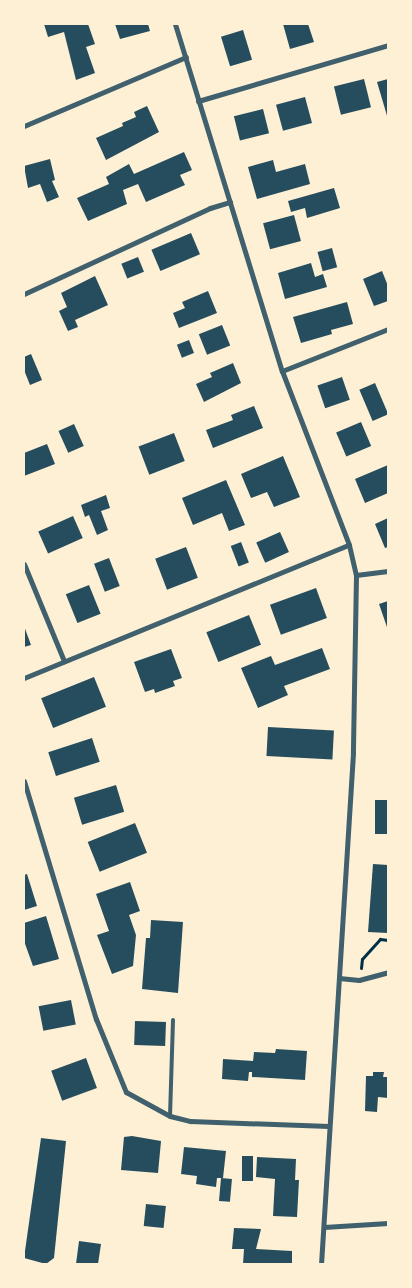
<!DOCTYPE html>
<style>
body{margin:0}
#map{position:relative;width:412px;height:1288px;overflow:hidden;background:#fdf0d5;font-family:Signika,sans-serif}
div>[style]{position:absolute}
[style*='--x']{left:calc(var(--x)*1px);top:calc(var(--y)*1px);width:calc(var(--w)*1px);rotate:calc(var(--a)*1deg)}
.building>*{inset:0;background:#264d5e;transform-origin:0 0}
.path>*{height:3px;margin:-1.5px;padding:0 1.5px;transform-origin:1.5px;border-radius:1.5px;background:#003049}
.service>*{height:4px;margin:-2px;padding:0 2px;transform-origin:2px;border-radius:2px;background:#3f606c}
.minor>*{height:5px;margin:-2.5px;padding:0 2.5px;transform-origin:2.5px;border-radius:2.5px;background:#3f606c}
span{translate:-50% -50%;white-space:nowrap;text-align:center;line-height:1.15;-webkit-text-stroke:5px #fdf0d5;paint-order:stroke}
.frame{position:absolute;inset:0;border:25px solid #fdf0d5;pointer-events:none}
</style>
<div id="map">
<div class="building">
<div style="clip-path:polygon(44px 24px,88px 24px,95px 44px,86px 47px,95px 73px,76px 80px,64px 32px,48px 37px)"></div>
<div style="clip-path:polygon(115px 24px,148px 24px,150px 31px,120px 39px)"></div>
<div style="clip-path:polygon(283px 24px,308px 24px,314px 42px,290px 49px)"></div>
<div style="left:243px;top:30px;width:31px;height:23px;rotate:73deg"></div>
<div style="left:364px;top:79px;width:29px;height:31px;rotate:76deg"></div>
<div style="clip-path:polygon(388px 79px,388px 119px,377px 82px)"></div>
<div style="left:305px;top:97px;width:27px;height:30px;rotate:75deg"></div>
<div style="clip-path:polygon(147px 106px,159px 132px,106px 160px,96px 138px,123px 126px,122px 123px,136px 117px,134px 112px)"></div>
<div style="left:263px;top:109px;width:25px;height:30px;rotate:76deg"></div>
<div style="clip-path:polygon(184px 152px,192px 170px,180px 175px,185px 185px,146px 202px,138px 184px,123px 190px,127px 204px,88px 221px,77px 198px,109px 184px,106px 177px,129px 164px,134px 174px)"></div>
<div style="clip-path:polygon(50px 159px,55px 180px,52px 181px,59px 197px,47px 202px,40px 184px,28px 188px,24px 166px)"></div>
<div style="clip-path:polygon(273px 160px,276px 172px,305px 164px,310px 184px,257px 199px,248px 167px)"></div>
<div style="clip-path:polygon(334px 188px,340px 208px,307px 218px,305px 208px,291px 212px,288px 201px)"></div>
<div style="left:294px;top:215px;width:27px;height:32px;rotate:75deg"></div>
<div style="left:191px;top:233px;width:23px;height:43px;rotate:67deg"></div>
<div style="left:332px;top:248px;width:20px;height:15px;rotate:75deg"></div>
<div style="left:138px;top:257px;width:16px;height:18px;rotate:68deg"></div>
<div style="clip-path:polygon(311px 263px,315px 277px,323px 274px,327px 287px,285px 299px,278px 273px)"></div>
<div style="clip-path:polygon(382px 271px,388px 286px,388px 301px,374px 306px,363px 279px)"></div>
<div style="clip-path:polygon(95px 276px,108px 305px,75px 320px,78px 327px,68px 331px,59px 311px,67px 307px,61px 293px)"></div>
<div style="clip-path:polygon(208px 291px,217px 313px,179px 328px,173px 313px,185px 308px,182px 302px)"></div>
<div style="clip-path:polygon(347px 302px,353px 324px,331px 330px,332px 334px,301px 343px,293px 317px)"></div>
<div style="left:222px;top:325px;width:22px;height:25px;rotate:68deg"></div>
<div style="left:189px;top:340px;width:14px;height:13px;rotate:69deg"></div>
<div style="clip-path:polygon(31px 354px,42px 380px,30px 385px,24px 370px,24px 357px)"></div>
<div style="clip-path:polygon(233px 363px,241px 383px,204px 402px,196px 384px,212px 377px,210px 373px)"></div>
<div style="left:342px;top:377px;width:24px;height:26px;rotate:71deg"></div>
<div style="left:375px;top:383px;width:34px;height:17px;rotate:67deg"></div>
<div style="clip-path:polygon(254px 406px,263px 428px,213px 448px,206px 430px,233px 420px,231px 415px)"></div>
<div style="left:361px;top:422px;width:26px;height:27px;rotate:67deg"></div>
<div style="left:74px;top:424px;width:24px;height:17px;rotate:66deg"></div>
<div style="left:174px;top:433px;width:30px;height:38px;rotate:69deg"></div>
<div style="clip-path:polygon(47px 444px,55px 464px,24px 476px,24px 453px)"></div>
<div style="clip-path:polygon(283px 456px,300px 497px,274px 507px,267px 492px,251px 498px,241px 474px)"></div>
<div style="clip-path:polygon(388px 465px,388px 493px,365px 503px,355px 479px)"></div>
<div style="clip-path:polygon(226px 480px,245px 525px,229px 531px,222px 513px,193px 525px,182px 498px)"></div>
<div style="clip-path:polygon(106px 495px,110px 508px,101px 511px,108px 530px,97px 535px,89px 515px,85px 517px,81px 505px)"></div>
<div style="left:73px;top:516px;width:24px;height:38px;rotate:66deg"></div>
<div style="clip-path:polygon(388px 518px,388px 547px,385px 548px,375px 524px)"></div>
<div style="left:280px;top:532px;width:22px;height:26px;rotate:66deg"></div>
<div style="left:241px;top:542px;width:22px;height:11px;rotate:69deg"></div>
<div style="left:186px;top:547px;width:33px;height:33px;rotate:69deg"></div>
<div style="left:109px;top:558px;width:30px;height:16px;rotate:69deg"></div>
<div style="left:89px;top:585px;width:31px;height:25px;rotate:68deg"></div>
<div style="left:316px;top:588px;width:32px;height:49px;rotate:70deg"></div>
<div style="clip-path:polygon(388px 601px,388px 630px,379px 604px)"></div>
<div style="left:249px;top:615px;width:32px;height:46px;rotate:68deg"></div>
<div style="clip-path:polygon(24px 626px,31px 645px,24px 647px)"></div>
<div style="clip-path:polygon(322px 648px,330px 669px,284px 686px,288px 695px,258px 708px,241px 668px,271px 656px,275px 665px)"></div>
<div style="clip-path:polygon(171px 649px,182px 678px,173px 681px,175px 686px,155px 693px,154px 689px,145px 692px,134px 662px)"></div>
<div style="left:94px;top:677px;width:32px;height:57px;rotate:68deg"></div>
<div style="left:268px;top:727px;width:66px;height:29px;rotate:3deg"></div>
<div style="left:92px;top:738px;width:25px;height:46px;rotate:72deg"></div>
<div style="left:116px;top:785px;width:28px;height:44px;rotate:73deg"></div>
<div style="left:375px;top:800px;width:13px;height:34px"></div>
<div style="left:135px;top:823px;width:32px;height:51px;rotate:68deg"></div>
<div style="clip-path:polygon(373px 864px,388px 865px,388px 933px,368px 932px)"></div>
<div style="clip-path:polygon(27px 874px,37px 906px,24px 910px,24px 875px)"></div>
<div style="clip-path:polygon(130px 882px,140px 911px,129px 915px,136px 935px,133px 966px,112px 974px,97px 935px,109px 931px,96px 894px)"></div>
<div style="clip-path:polygon(46px 916px,59px 959px,33px 966px,24px 941px,24px 923px)"></div>
<div style="clip-path:polygon(151px 920px,183px 922px,178px 993px,142px 989px,146px 938px,150px 938px)"></div>
<div style="left:71px;top:1000px;width:25px;height:33px;rotate:79deg"></div>
<div style="left:135px;top:1021px;width:31px;height:24px;rotate:2deg"></div>
<div style="clip-path:polygon(276px 1049px,307px 1051px,305px 1080px,252px 1077px,252px 1072px,249px 1072px,248px 1081px,222px 1079px,223px 1059px,253px 1061px,254px 1052px,275px 1053px)"></div>
<div style="left:86px;top:1058px;width:32px;height:37px;rotate:70deg"></div>
<div style="clip-path:polygon(373px 1072px,384px 1072px,383px 1077px,388px 1077px,388px 1098px,378px 1097px,377px 1112px,365px 1111px,366px 1076px,373px 1076px)"></div>
<div style="clip-path:polygon(132px 1136px,161px 1141px,158px 1173px,121px 1170px,124px 1137px)"></div>
<div style="clip-path:polygon(41px 1138px,66px 1141px,54px 1258px,46px 1264px,24px 1258px)"></div>
<div style="clip-path:polygon(184px 1147px,226px 1151px,223px 1178px,217px 1178px,216px 1187px,196px 1184px,197px 1176px,181px 1174px)"></div>
<div style="left:242px;top:1156px;width:11px;height:25px"></div>
<div style="clip-path:polygon(257px 1157px,296px 1159px,295px 1180px,299px 1180px,297px 1217px,273px 1216px,275px 1179px,256px 1177px)"></div>
<div style="left:221px;top:1178px;width:11px;height:23px;rotate:5deg"></div>
<div style="left:146px;top:1204px;width:20px;height:22px;rotate:6deg"></div>
<div style="clip-path:polygon(234px 1228px,261px 1229px,256px 1249px,292px 1251px,292px 1264px,243px 1264px,244px 1249px,232px 1249px)"></div>
<div style="clip-path:polygon(79px 1241px,101px 1244px,98px 1264px,76px 1264px)"></div>
</div>
<div class="path">
<div style="--x:361;--y:968;--w:9;--a:-84"></div>
<div style="--x:362;--y:959;--w:27;--a:-48"></div>
<div style="--x:380;--y:939;--w:8;--a:7"></div>
</div>
<div class="service">
<div style="--x:170;--y:1116;--w:96;--a:-88.2"></div>
</div>
<div class="minor">
<div style="--x:175;--y:24;--w:363;--a:72.9"></div>
<div style="--x:282;--y:371;--w:186;--a:68.9"></div>
<div style="--x:349;--y:545;--w:31;--a:77"></div>
<div style="--x:356;--y:575;--w:178;--a:91"></div>
<div style="--x:353;--y:753;--w:512;--a:93.58"></div>
<div style="--x:198;--y:101;--w:198;--a:-16.4"></div>
<div style="--x:24;--y:126;--w:176;--a:-23.1"></div>
<div style="--x:24;--y:294;--w:205;--a:-24.8"></div>
<div style="--x:210;--y:208;--w:21;--a:-17"></div>
<div style="--x:282;--y:371;--w:114;--a:-21.6"></div>
<div style="--x:24;--y:564;--w:105;--a:67.6"></div>
<div style="--x:356;--y:575;--w:32;--a:-7"></div>
<div style="--x:24;--y:678;--w:351;--a:-22.3"></div>
<div style="--x:24;--y:781;--w:249;--a:73.2"></div>
<div style="--x:96;--y:1019;--w:79;--a:67.7"></div>
<div style="--x:126;--y:1092;--w:50;--a:28.6"></div>
<div style="--x:170;--y:1116;--w:21;--a:14"></div>
<div style="--x:190;--y:1121;--w:139;--a:2.1"></div>
<div style="--x:339;--y:978;--w:20;--a:6"></div>
<div style="--x:359;--y:980;--w:30;--a:-15"></div>
<div style="--x:324;--y:1227;--w:64;--a:-3.6"></div>
</div>
<div class="frame"></div>
</div>
